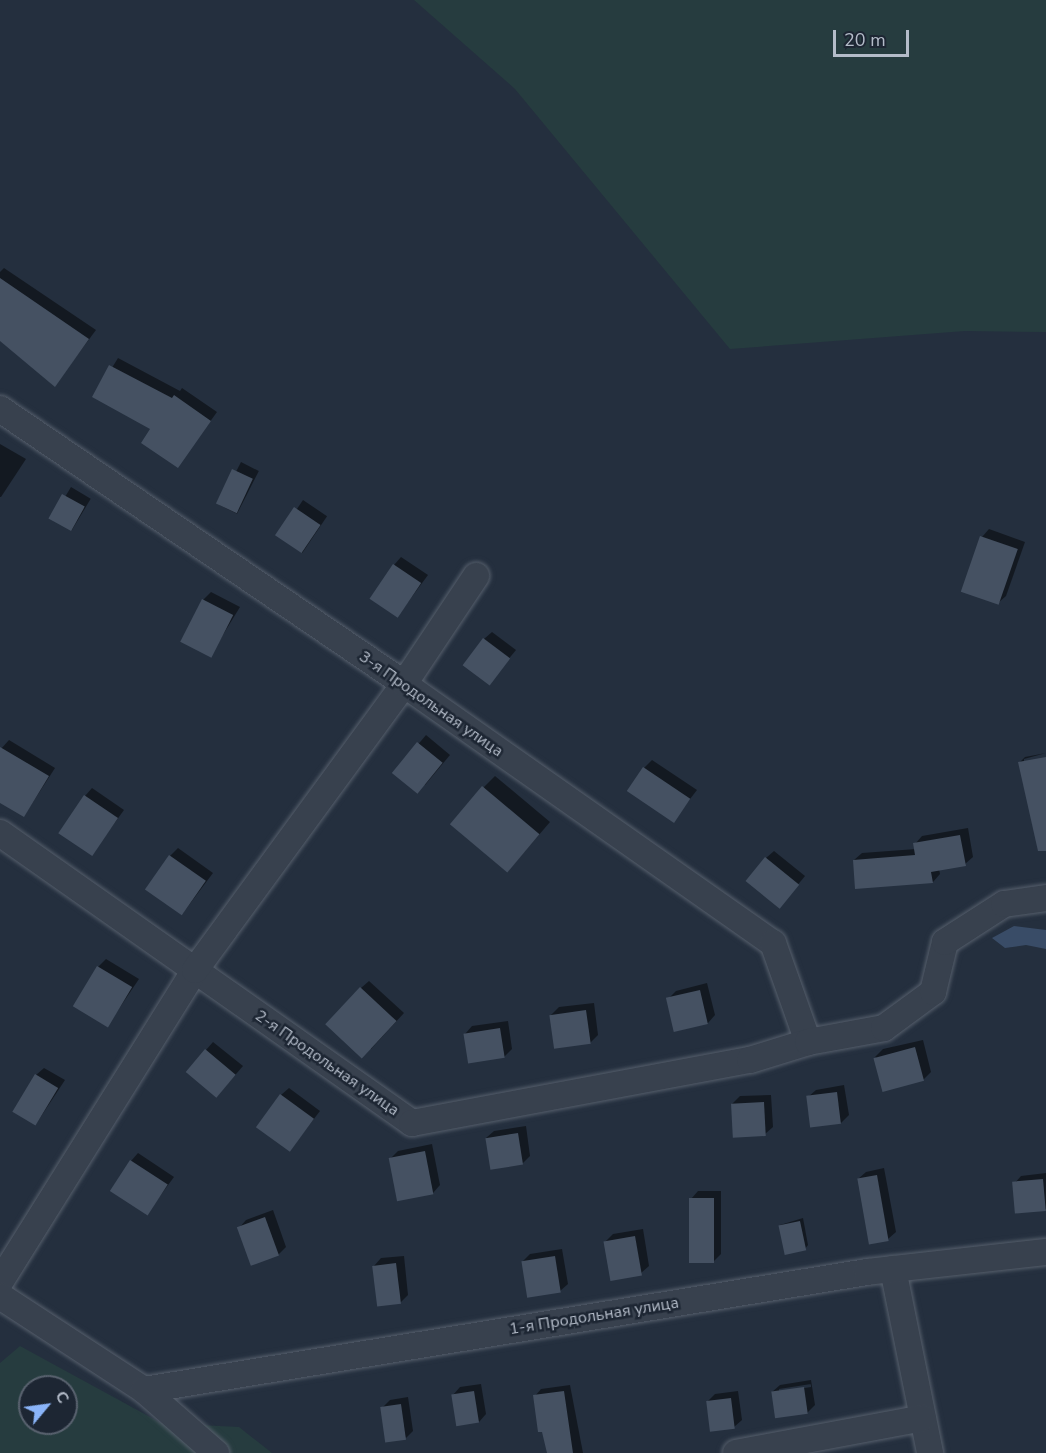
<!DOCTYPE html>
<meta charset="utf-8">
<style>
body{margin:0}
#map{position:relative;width:1046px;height:1453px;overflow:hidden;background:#242f3e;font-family:"Nunito Sans",sans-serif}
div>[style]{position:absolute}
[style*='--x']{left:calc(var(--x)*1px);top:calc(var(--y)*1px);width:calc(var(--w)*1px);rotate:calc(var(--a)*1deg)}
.green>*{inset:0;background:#263c3f}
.water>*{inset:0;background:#394c67}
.shadow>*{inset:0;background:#0007;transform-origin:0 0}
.building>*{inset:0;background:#455162;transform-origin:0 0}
.roads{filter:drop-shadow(0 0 2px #565f6c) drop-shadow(0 0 2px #565f6c)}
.minor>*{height:26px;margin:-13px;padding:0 13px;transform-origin:13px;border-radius:13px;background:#38414e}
span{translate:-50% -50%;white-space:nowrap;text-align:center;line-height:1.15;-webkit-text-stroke:5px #1d2633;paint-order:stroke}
.street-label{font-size:16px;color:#b4bcc9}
.north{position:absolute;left:18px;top:1375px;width:60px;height:60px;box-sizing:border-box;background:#1d2633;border:2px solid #59626f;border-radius:50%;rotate:61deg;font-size:16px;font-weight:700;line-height:24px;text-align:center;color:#b4bcc9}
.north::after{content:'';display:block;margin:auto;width:21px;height:27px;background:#8ab4f8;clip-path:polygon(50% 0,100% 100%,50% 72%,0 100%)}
.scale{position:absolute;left:833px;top:30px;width:76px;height:27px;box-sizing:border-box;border:3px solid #b4bcc9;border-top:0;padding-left:8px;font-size:18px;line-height:21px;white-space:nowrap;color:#b4bcc9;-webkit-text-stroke:4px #1d2633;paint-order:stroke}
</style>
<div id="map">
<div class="green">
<div style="clip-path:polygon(414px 0,1046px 0,1046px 332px,965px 331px,730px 349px,515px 89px)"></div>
<div style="clip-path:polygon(evenodd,20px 1346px,161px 1423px,239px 1427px,272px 1453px,0 1453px,0 1363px,20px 1346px,30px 1387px,66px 1387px,66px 1423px,30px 1423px,30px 1387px)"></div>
</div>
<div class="water">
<div style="clip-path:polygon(1014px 926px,1046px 930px,1046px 949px,1026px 945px,1005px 948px,992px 938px)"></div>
</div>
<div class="shadow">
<div style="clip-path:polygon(4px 268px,96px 330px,55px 385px,0 339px,0 272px)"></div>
<div style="clip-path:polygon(118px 358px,180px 391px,182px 388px,217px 412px,178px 466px,153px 428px,94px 397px)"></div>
<div style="clip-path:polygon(0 444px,26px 459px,1px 497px,0 497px)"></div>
<div style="left:241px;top:462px;width:20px;height:48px;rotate:27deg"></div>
<div style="left:71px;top:487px;width:23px;height:37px;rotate:31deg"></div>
<div style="left:303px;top:500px;width:29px;height:44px;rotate:34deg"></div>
<div style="clip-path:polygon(989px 529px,1025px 542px,1006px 596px,998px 603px,982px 537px)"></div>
<div style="clip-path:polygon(401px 557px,428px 575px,397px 617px,394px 565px)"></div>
<div style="clip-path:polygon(211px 592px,240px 607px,210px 656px,203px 600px)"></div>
<div style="clip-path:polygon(492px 632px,516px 650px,490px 682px,484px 639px)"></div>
<div style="clip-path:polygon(426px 735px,450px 755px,425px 785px,394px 773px)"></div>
<div style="clip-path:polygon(9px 740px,55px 768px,24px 816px,0 801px,0 750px)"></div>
<div style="clip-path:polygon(1046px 753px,1024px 759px,1024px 762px,1046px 758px,1046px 830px,1019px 763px,1025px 757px)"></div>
<div style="clip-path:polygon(652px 760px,697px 790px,673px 821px,644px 768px)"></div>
<div style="clip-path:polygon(495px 776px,550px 822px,508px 871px,484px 787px)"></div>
<div style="clip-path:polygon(92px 788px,124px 810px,92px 854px,85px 796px)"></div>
<div style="clip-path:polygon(968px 828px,973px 857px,965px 864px,939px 869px,940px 874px,933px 882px,856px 887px,854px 860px,862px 853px,916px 849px,915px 844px,922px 836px)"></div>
<div style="clip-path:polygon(178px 848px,213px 873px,183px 913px,170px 856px)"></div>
<div style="clip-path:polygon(774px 851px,805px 876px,787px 898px,766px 858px)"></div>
<div style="clip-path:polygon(106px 959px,139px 979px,108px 1025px,98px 967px)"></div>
<div style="clip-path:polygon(369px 981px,404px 1013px,371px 1049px,361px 988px)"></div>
<div style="clip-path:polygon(707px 983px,715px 1015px,708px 1023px,676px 1031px,668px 999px,676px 991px)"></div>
<div style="clip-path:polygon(594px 1003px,598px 1035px,590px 1043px,551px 1015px,559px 1007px)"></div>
<div style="clip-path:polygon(508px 1021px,512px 1049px,504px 1057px,465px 1034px,472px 1026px)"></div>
<div style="clip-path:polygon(923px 1040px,931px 1072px,923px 1080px,875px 1057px,883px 1049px)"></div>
<div style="clip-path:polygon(213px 1042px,243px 1066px,217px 1096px,206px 1050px)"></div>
<div style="clip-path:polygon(44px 1068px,65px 1080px,36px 1124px,36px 1075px)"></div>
<div style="clip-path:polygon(844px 1085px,849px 1115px,841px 1123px,808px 1097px,816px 1090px)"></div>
<div style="clip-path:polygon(289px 1088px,320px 1111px,290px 1150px,281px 1095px)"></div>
<div style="clip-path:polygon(771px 1095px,773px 1127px,765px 1134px,732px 1104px,740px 1096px)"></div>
<div style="clip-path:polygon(526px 1126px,530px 1156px,522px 1164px,486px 1138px,494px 1131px)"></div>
<div style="clip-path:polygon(432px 1144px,440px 1185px,433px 1193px,390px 1159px,398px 1151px)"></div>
<div style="clip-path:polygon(138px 1153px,174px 1177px,146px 1215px,131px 1161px)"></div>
<div style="clip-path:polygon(884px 1168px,896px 1232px,888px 1239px,858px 1179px,866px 1172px)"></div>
<div style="clip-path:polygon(1046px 1173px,1046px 1209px,1018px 1213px,1014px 1184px,1021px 1176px)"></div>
<div style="clip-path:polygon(698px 1191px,721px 1191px,721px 1254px,713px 1262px,691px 1199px)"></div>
<div style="clip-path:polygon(273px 1210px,286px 1247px,278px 1255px,239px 1228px,246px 1220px)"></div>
<div style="clip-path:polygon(803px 1218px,808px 1245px,805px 1249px,780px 1225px)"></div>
<div style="clip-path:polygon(643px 1229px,649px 1266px,641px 1273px,605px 1242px,613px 1234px)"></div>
<div style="clip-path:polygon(562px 1249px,568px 1284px,560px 1291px,522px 1262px,530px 1254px)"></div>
<div style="clip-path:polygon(404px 1256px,408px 1295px,400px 1303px,374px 1266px,381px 1258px)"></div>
<div style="clip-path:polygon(evenodd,811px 1380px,815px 1405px,807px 1413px,772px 1392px,780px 1385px,811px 1380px,811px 1384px,811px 1387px,779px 1392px,779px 1389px,811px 1384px)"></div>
<div style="clip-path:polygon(481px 1384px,486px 1414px,479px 1422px,453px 1395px,460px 1387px)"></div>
<div style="clip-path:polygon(570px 1385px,583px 1453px,548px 1453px,535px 1396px,541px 1389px)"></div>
<div style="clip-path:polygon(738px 1391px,742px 1420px,734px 1427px,707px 1402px,715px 1394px)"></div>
<div style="clip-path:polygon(408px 1397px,413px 1431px,406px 1438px,382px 1408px,390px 1400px)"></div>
</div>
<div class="building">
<div style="clip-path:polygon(0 278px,89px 339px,55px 387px,0 341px)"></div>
<div style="clip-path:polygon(109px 365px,172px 398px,174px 395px,211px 421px,178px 468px,141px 443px,150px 429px,92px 397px)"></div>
<div style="left:232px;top:469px;width:23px;height:38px;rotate:25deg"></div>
<div style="left:62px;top:494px;width:26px;height:28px;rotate:29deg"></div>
<div style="left:294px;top:507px;width:32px;height:34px;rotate:34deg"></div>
<div style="left:980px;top:536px;width:40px;height:59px;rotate:19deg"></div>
<div style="left:393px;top:564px;width:34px;height:42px;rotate:34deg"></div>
<div style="left:202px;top:599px;width:35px;height:48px;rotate:27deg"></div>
<div style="left:483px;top:638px;width:34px;height:34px;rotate:37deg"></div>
<div style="left:417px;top:742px;width:33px;height:40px;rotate:39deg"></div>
<div style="clip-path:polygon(0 747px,49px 776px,24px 817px,0 803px)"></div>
<div style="clip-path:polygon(1046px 757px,1046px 851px,1038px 851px,1018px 762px)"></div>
<div style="left:643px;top:767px;width:57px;height:29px;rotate:34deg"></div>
<div style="left:482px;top:786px;width:75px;height:50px;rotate:40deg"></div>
<div style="left:84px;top:795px;width:41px;height:46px;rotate:34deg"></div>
<div style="clip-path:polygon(960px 835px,966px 866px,931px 872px,933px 883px,855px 889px,853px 860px,915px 855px,913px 843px)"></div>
<div style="left:169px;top:855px;width:45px;height:42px;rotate:35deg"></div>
<div style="left:765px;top:857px;width:44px;height:31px;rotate:39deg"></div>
<div style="left:97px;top:966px;width:41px;height:47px;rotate:31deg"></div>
<div style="left:360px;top:987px;width:50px;height:51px;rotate:43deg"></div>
<div style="left:700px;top:990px;width:35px;height:35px;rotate:77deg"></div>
<div style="left:586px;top:1010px;width:34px;height:37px;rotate:82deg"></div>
<div style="left:500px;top:1028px;width:30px;height:37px;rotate:81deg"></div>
<div style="left:915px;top:1047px;width:35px;height:43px;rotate:75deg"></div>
<div style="left:205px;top:1049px;width:40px;height:30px;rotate:40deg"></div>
<div style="left:35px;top:1074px;width:27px;height:44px;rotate:31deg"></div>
<div style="left:837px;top:1092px;width:32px;height:31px;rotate:83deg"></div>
<div style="left:280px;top:1094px;width:42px;height:41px;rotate:36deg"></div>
<div style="left:764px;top:1102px;width:34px;height:33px;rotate:87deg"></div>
<div style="left:518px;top:1133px;width:32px;height:33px;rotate:81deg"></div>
<div style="left:425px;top:1151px;width:44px;height:37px;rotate:79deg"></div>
<div style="left:130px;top:1160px;width:45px;height:37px;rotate:33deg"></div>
<div style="left:877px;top:1175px;width:67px;height:20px;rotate:80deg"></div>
<div style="left:1043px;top:1179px;width:32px;height:31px;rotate:85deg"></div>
<div style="left:689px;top:1198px;width:25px;height:65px"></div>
<div style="left:265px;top:1217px;width:41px;height:30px;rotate:70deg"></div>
<div style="left:800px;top:1221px;width:30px;height:22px;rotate:78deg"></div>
<div style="left:635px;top:1236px;width:40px;height:32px;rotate:80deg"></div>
<div style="left:555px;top:1256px;width:37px;height:34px;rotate:81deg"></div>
<div style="left:396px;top:1263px;width:41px;height:24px;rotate:83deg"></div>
<div style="left:804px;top:1387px;width:27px;height:33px;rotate:82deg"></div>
<div style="left:474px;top:1391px;width:32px;height:23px;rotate:81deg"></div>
<div style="clip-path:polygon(564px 1391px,573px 1453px,547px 1453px,542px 1432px,538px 1432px,533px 1395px)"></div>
<div style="left:731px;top:1398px;width:31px;height:25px;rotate:83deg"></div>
<div style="left:401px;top:1404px;width:36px;height:21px;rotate:82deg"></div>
</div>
<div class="roads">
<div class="minor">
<div style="--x:0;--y:409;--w:489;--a:34.2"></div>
<div style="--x:404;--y:684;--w:451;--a:35.1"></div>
<div style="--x:773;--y:943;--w:105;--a:70.5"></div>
<div style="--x:0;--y:833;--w:504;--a:35.14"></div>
<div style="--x:412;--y:1123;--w:344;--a:-10.6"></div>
<div style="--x:750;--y:1060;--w:61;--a:-17.2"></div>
<div style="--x:808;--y:1042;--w:77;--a:-10.4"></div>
<div style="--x:884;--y:1028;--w:61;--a:-36.3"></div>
<div style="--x:933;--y:992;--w:51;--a:-76.5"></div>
<div style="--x:945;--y:942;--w:70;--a:-32.8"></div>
<div style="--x:1004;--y:904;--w:42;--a:-8.1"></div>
<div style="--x:893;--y:1269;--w:188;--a:78.6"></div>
<div style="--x:0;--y:1282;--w:368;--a:-58"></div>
<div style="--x:195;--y:970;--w:354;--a:-53.8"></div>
<div style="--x:404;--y:684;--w:130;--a:-56.3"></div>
<div style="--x:0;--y:1296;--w:172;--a:33.1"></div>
<div style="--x:144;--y:1390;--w:96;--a:41.2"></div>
<div style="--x:144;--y:1390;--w:733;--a:-9.27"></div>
<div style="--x:867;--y:1272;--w:180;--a:-6.4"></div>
<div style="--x:736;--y:1453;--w:190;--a:-10.6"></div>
</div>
</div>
<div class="street-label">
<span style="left:431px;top:704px;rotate:35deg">3-я Продольная улица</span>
<span style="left:327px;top:1063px;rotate:35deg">2-я Продольная улица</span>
<span style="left:594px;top:1316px;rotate:-9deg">1-я Продольная улица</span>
</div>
<div class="north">С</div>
<div class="scale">20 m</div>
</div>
